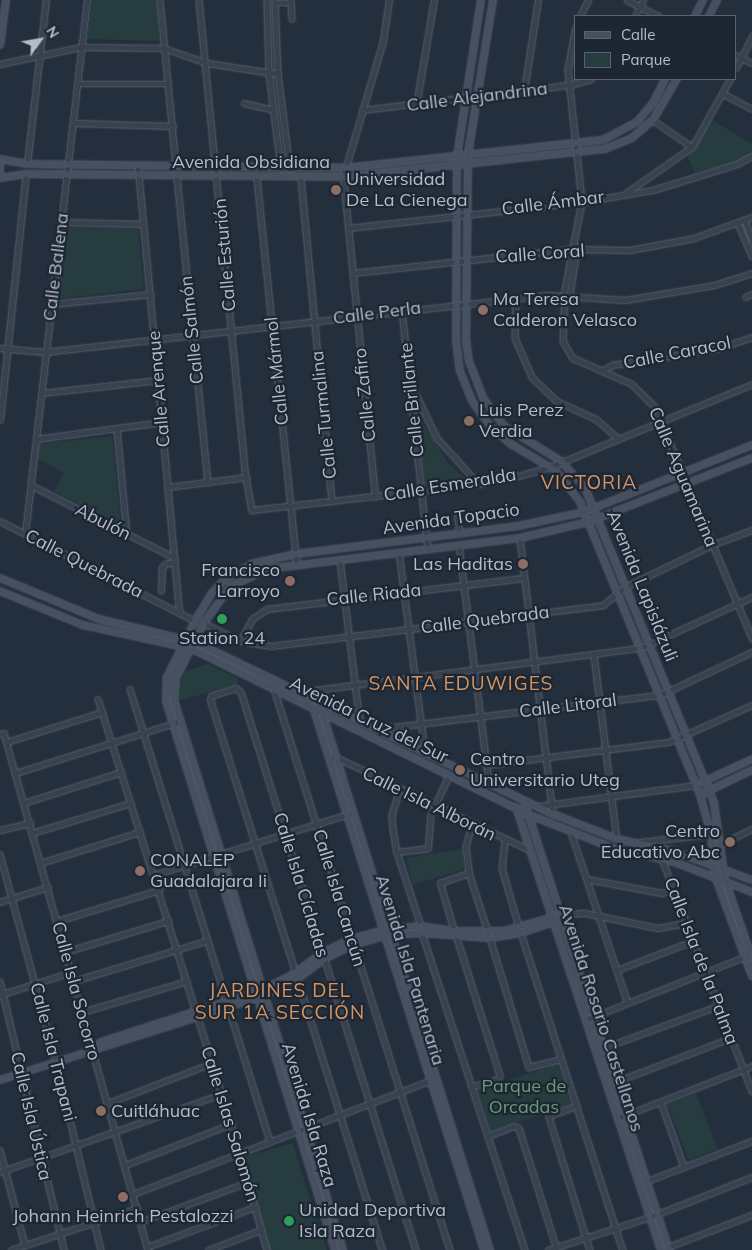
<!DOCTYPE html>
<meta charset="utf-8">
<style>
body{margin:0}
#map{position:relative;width:752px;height:1250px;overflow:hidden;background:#242f3e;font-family:Mulish,sans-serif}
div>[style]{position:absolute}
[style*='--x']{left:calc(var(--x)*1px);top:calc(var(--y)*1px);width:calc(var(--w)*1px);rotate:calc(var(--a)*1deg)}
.green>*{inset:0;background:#263c3f;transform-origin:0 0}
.roads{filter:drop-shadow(0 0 1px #565f6c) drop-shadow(0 0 1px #565f6c)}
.street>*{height:4.5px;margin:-2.25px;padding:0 2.25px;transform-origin:2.25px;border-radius:2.25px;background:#38414e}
.secondary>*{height:6px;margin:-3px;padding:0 3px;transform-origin:3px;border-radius:3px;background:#465061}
.dots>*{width:14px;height:14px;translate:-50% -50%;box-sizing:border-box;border:2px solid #1d2633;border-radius:50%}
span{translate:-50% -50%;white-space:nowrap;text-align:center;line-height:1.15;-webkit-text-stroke:4.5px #1d2633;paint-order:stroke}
.street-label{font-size:18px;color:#b4bcc9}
.poi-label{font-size:18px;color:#b4bcc9}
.left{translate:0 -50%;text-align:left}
.right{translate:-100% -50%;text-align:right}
.park-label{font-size:18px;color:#6b9a76}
.neighbourhood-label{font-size:19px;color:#d59563;letter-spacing:1px}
.legend{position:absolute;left:574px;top:15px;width:162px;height:65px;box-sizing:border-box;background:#1d2633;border:1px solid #59626f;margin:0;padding:6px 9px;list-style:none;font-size:15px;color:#b4bcc9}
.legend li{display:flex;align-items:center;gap:10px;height:25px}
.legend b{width:25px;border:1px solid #59626f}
.north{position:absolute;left:15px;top:15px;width:50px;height:50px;-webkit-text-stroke:4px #1d2633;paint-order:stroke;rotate:58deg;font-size:14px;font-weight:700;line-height:20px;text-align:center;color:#b4bcc9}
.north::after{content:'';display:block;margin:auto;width:18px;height:22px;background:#b4bcc9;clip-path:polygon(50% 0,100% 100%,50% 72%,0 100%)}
</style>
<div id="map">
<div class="green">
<div style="clip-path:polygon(92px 0,156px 0,160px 41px,87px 39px)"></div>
<div style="clip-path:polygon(712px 120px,752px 144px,752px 154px,737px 162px,695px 173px,686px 153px)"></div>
<div style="clip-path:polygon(65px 227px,138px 229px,144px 289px,56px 299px)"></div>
<div style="clip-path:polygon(419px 417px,448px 463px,468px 481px,425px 485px)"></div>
<div style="clip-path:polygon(112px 436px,121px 526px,54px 492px,64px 473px,37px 458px,38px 444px)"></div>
<div style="clip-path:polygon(208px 664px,238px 678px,238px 684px,178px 701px,178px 688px,185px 671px)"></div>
<div style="clip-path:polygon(462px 849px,464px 869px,413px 885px,406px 858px)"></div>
<div style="left:558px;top:1064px;width:43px;height:85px;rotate:72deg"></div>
<div style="left:696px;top:1093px;width:60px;height:31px;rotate:69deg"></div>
<div style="clip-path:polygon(293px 1143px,303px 1177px,327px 1250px,270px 1250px,244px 1157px)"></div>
</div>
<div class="roads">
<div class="street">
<div style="--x:160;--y:0;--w:167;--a:84.5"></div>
<div style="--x:199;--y:0;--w:479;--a:84.4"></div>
<div style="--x:246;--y:477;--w:34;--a:80"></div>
<div style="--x:252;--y:510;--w:228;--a:-6.5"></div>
<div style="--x:479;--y:484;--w:37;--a:-11"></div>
<div style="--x:515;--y:477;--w:36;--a:-16"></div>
<div style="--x:550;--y:467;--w:218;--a:-22.3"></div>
<div style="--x:267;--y:0;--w:73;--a:88.4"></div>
<div style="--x:269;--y:73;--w:96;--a:82.8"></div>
<div style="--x:275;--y:0;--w:74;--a:87.7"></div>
<div style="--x:278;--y:74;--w:96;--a:82.8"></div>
<div style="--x:291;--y:0;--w:19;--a:87"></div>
<div style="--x:627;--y:0;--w:36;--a:27"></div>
<div style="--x:275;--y:3;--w:16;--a:0"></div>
<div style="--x:580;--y:16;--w:18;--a:-63"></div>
<div style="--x:635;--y:16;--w:18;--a:-63"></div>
<div style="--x:576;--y:27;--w:44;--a:100.5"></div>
<div style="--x:568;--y:70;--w:133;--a:83.9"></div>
<div style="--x:582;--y:202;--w:90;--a:100.9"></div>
<div style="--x:565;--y:290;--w:51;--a:92.2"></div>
<div style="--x:563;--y:341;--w:20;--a:60"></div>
<div style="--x:573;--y:358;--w:64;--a:23.8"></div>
<div style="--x:632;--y:384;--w:33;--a:45"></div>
<div style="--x:655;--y:407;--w:251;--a:67.2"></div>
<div style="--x:736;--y:55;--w:18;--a:27"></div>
<div style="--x:0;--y:64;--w:83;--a:-11.9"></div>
<div style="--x:81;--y:47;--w:83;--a:0.7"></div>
<div style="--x:164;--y:48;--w:46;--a:19.2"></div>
<div style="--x:207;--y:63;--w:72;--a:8.8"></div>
<div style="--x:736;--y:68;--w:36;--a:-63"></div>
<div style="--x:77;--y:84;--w:92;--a:0"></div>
<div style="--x:524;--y:91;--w:92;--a:-81.3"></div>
<div style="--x:722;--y:93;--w:34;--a:28"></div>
<div style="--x:244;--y:103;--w:31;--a:13"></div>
<div style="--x:416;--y:106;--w:108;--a:-80.4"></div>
<div style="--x:362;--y:110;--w:209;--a:-6.9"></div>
<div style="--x:570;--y:85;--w:22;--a:-16"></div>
<div style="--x:653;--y:120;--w:47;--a:34.7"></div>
<div style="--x:73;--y:123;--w:100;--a:1.7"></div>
<div style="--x:27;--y:164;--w:165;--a:-83.4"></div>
<div style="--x:138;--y:164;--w:451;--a:84.7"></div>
<div style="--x:177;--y:177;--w:307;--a:84.2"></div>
<div style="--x:257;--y:178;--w:388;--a:84.1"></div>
<div style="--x:301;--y:179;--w:324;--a:84.5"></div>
<div style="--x:626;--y:193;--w:80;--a:-34.9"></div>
<div style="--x:692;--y:147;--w:78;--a:-60.8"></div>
<div style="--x:745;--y:220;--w:20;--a:70"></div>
<div style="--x:61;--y:222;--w:82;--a:1.4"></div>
<div style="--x:738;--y:223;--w:36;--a:67"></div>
<div style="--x:348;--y:228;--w:235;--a:-6.3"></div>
<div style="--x:582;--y:202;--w:72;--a:-9.6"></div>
<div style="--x:653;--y:190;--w:88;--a:-17.2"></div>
<div style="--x:737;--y:164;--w:17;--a:-28"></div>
<div style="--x:353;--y:273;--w:220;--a:-6.3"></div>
<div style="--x:572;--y:249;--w:58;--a:1"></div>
<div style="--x:630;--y:250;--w:65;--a:-10.6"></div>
<div style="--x:694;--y:238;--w:62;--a:-19.9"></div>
<div style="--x:569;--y:297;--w:51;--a:-80.9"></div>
<div style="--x:745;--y:297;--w:8;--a:-23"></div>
<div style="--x:516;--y:298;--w:40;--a:91.4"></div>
<div style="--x:515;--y:338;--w:43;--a:66.4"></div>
<div style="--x:532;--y:377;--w:35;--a:44"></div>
<div style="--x:557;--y:401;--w:43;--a:24.8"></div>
<div style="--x:596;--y:419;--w:28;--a:41"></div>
<div style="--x:52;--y:304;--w:99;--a:-5.8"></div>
<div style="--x:402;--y:310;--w:239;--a:83.8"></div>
<div style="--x:0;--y:348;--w:45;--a:5.1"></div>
<div style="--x:45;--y:352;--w:505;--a:-6.48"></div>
<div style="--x:547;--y:295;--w:78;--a:3.7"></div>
<div style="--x:625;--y:300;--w:91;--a:-9.5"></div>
<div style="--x:715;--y:285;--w:39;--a:-18"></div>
<div style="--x:602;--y:371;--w:12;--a:-31"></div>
<div style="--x:612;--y:365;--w:106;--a:-8.7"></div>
<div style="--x:717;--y:349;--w:37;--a:-19"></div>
<div style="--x:412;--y:386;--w:58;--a:64.3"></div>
<div style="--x:437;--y:438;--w:62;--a:47.6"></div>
<div style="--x:42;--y:393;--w:117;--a:-6.4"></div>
<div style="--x:0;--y:420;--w:247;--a:-84"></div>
<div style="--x:117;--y:429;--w:105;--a:84.6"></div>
<div style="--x:36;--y:439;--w:127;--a:-7.7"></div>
<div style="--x:31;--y:485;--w:161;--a:26.9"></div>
<div style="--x:168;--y:487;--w:79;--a:-7.3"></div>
<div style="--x:375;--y:497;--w:322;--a:-95.7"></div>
<div style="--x:343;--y:177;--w:142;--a:-73.6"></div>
<div style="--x:383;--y:41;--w:41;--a:-81.7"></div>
<div style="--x:457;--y:512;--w:22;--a:82"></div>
<div style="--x:0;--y:521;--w:219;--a:27.1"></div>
<div style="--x:25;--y:534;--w:538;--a:-83.38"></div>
<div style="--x:520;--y:538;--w:278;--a:83.2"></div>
<div style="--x:459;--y:545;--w:240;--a:82.8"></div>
<div style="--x:399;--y:552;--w:203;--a:82.6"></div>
<div style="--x:340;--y:560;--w:163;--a:83"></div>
<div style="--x:161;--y:591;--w:23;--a:-88"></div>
<div style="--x:162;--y:568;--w:5;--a:-53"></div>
<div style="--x:165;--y:564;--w:10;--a:-11"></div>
<div style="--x:204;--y:623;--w:40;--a:26.6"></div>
<div style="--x:240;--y:641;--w:31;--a:9"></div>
<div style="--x:271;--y:646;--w:335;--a:-7"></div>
<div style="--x:603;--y:605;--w:28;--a:-39"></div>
<div style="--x:625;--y:587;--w:97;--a:-25.8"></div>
<div style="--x:712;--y:545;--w:43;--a:-20.6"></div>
<div style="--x:240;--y:641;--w:25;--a:-61"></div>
<div style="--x:252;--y:619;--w:18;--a:-34"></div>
<div style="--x:267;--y:609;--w:259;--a:-6.9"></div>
<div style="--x:594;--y:655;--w:185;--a:82.9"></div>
<div style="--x:130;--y:689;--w:474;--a:72.8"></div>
<div style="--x:274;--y:689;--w:588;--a:72.58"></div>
<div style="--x:300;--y:692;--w:344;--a:-7.4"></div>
<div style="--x:641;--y:648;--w:122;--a:-24.7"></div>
<div style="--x:98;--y:699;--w:476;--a:72.6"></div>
<div style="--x:240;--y:1153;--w:101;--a:74.4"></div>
<div style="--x:377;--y:729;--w:285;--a:-6.9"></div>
<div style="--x:660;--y:695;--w:102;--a:-25.1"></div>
<div style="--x:0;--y:734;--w:4;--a:-14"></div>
<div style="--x:4;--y:733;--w:537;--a:74.44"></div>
<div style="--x:7;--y:742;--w:100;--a:-17.5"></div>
<div style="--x:329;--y:759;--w:7;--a:-16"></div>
<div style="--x:336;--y:757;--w:216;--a:25.7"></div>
<div style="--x:486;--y:765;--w:184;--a:-7.2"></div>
<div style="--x:669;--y:742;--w:91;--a:-24"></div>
<div style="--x:16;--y:773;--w:173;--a:-17.5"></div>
<div style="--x:400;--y:789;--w:27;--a:107"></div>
<div style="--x:392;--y:815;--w:13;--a:86"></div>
<div style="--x:393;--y:828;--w:24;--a:81"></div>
<div style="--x:397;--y:852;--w:78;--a:72"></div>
<div style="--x:24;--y:803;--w:102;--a:-17.7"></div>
<div style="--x:539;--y:806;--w:158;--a:-7.6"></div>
<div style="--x:472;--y:825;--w:23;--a:105"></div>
<div style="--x:466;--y:847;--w:26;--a:83"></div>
<div style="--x:469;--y:873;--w:62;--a:72.1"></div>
<div style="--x:0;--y:830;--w:31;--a:-13"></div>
<div style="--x:571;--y:832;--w:180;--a:71.6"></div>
<div style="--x:32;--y:833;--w:103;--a:-16.9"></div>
<div style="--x:505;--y:841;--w:27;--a:96"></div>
<div style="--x:502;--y:868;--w:61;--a:73.9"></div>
<div style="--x:640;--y:842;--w:71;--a:-6.4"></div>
<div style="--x:721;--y:844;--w:34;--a:-26"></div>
<div style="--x:397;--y:852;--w:31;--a:-7"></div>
<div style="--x:428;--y:848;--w:32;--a:-86"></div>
<div style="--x:430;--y:816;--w:45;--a:-65.1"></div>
<div style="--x:0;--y:854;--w:214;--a:74.9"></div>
<div style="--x:56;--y:1061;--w:194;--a:76.6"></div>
<div style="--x:662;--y:859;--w:249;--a:68.8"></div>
<div style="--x:41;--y:863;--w:104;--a:-17.4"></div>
<div style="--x:154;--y:875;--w:204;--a:-17.4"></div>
<div style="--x:587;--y:879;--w:76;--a:10.6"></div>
<div style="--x:662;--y:893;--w:11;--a:-15"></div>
<div style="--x:0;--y:902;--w:50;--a:-17.4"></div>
<div style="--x:560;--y:915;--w:25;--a:-5"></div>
<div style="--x:585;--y:913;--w:75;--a:11.6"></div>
<div style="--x:658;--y:928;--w:28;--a:-10"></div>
<div style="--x:57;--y:921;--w:107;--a:-16.9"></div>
<div style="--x:454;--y:931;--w:50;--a:-106.3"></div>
<div style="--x:440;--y:883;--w:31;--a:-19"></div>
<div style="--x:422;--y:933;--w:333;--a:72"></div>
<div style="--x:521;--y:933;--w:333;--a:72.2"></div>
<div style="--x:457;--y:938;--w:144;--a:72.6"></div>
<div style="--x:500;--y:1075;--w:5;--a:112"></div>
<div style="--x:498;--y:1080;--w:27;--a:165"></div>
<div style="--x:490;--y:938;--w:135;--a:73.2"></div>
<div style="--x:529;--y:1067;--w:32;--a:-14"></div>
<div style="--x:65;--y:952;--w:108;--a:-16.8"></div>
<div style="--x:617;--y:970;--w:81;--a:-20.9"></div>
<div style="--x:0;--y:981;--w:277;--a:76.6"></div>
<div style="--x:74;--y:981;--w:138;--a:-16.9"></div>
<div style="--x:0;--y:995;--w:75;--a:-17.9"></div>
<div style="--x:82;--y:1012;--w:109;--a:-16.4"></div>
<div style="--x:585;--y:1020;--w:180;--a:-21.6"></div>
<div style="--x:603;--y:1048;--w:122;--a:-20.1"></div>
<div style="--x:615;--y:1082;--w:124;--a:-20.8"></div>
<div style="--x:661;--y:1102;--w:69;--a:70.5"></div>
<div style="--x:108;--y:1103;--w:111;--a:-21"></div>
<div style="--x:577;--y:1106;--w:30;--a:159"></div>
<div style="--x:549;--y:1117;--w:139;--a:72.9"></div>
<div style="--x:618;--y:1118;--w:144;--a:-21.2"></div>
<div style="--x:488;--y:1136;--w:28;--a:-21"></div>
<div style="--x:514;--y:1126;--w:5;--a:22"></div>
<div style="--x:519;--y:1128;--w:127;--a:72.6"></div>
<div style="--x:0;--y:1150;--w:98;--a:75.3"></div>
<div style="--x:125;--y:1165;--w:114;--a:-21.1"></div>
<div style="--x:0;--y:1172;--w:235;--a:-19.4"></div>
<div style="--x:647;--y:1181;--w:112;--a:-20.9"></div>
<div style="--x:133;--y:1194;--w:320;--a:-20.9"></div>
<div style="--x:140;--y:1222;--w:115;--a:-20.3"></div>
<div style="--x:147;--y:1247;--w:115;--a:-20.3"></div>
<div style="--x:668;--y:1247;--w:90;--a:-20.9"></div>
<div style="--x:11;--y:1250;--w:133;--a:-18.4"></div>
<div style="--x:208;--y:1250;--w:57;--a:-20.7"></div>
<div style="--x:382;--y:1250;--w:576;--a:-107.37"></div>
<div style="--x:210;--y:700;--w:4;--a:-76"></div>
<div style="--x:211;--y:696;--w:26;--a:-18"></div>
<div style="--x:236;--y:688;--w:6;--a:39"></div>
<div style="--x:241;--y:692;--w:585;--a:72.59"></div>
<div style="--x:548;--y:1250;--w:107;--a:-17.9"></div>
<div style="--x:650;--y:1217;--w:110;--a:-21.4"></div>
</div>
<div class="secondary">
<div style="--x:481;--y:0;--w:159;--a:98.7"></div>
<div style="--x:457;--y:157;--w:183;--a:90.3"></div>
<div style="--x:456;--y:340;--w:31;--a:83"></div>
<div style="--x:460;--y:371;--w:32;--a:68"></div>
<div style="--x:472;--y:401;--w:31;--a:54"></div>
<div style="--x:490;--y:426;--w:28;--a:41"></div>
<div style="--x:511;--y:444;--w:52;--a:31"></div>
<div style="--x:556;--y:471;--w:39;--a:52"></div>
<div style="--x:580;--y:502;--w:317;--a:67.7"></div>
<div style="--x:700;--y:795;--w:41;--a:74.2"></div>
<div style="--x:711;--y:834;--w:42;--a:84.6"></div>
<div style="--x:715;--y:876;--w:107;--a:69.7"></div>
<div style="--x:493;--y:0;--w:157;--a:99.2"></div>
<div style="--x:468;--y:155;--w:185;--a:90.6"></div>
<div style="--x:466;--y:340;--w:21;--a:82"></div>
<div style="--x:469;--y:361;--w:40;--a:69"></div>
<div style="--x:483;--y:398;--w:35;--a:53"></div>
<div style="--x:504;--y:426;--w:67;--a:31.6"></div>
<div style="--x:561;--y:461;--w:36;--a:48"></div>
<div style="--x:585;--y:488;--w:340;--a:67.7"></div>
<div style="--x:714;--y:803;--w:78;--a:81.9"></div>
<div style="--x:725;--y:880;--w:83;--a:70.9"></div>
<div style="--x:695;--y:16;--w:18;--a:-63"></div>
<div style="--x:709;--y:16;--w:18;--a:-63"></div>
<div style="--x:0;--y:45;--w:45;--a:-82.4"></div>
<div style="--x:0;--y:159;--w:27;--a:10"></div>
<div style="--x:27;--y:164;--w:317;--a:0.7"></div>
<div style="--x:344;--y:168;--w:261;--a:-6.2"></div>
<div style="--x:603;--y:140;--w:38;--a:-28"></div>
<div style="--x:637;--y:122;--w:25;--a:-50"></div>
<div style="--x:653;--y:103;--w:27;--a:-63"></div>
<div style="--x:0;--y:162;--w:12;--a:90"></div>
<div style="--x:0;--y:178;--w:26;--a:-9"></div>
<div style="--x:26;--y:174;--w:317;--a:0.5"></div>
<div style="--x:343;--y:177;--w:263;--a:-6.1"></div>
<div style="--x:605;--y:149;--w:29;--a:-22"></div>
<div style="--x:632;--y:138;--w:28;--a:-41"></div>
<div style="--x:653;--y:120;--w:48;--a:-59.7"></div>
<div style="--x:0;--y:578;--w:107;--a:22.5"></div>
<div style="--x:99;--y:619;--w:99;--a:13.5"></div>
<div style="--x:195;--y:642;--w:397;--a:25.7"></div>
<div style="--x:553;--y:814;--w:69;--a:21.3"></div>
<div style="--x:617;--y:839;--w:57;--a:12.1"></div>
<div style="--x:673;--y:851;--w:84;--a:20.2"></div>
<div style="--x:0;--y:591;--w:90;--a:22.3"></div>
<div style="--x:83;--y:625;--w:112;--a:12.4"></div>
<div style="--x:192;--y:649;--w:373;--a:26.2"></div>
<div style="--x:527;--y:814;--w:92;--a:21.6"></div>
<div style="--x:613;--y:848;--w:63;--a:12.9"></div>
<div style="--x:674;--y:862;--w:84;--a:21"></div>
<div style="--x:313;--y:707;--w:569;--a:72.52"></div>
<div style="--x:322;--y:712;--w:564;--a:72.66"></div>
<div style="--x:703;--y:782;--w:54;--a:-25.1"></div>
<div style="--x:700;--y:795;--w:58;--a:-25.7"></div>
<div style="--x:524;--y:801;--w:472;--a:72.1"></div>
<div style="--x:516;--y:807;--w:466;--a:71.9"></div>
<div style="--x:93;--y:1047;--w:9;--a:-32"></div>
<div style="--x:101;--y:1042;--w:171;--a:-18"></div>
<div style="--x:264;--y:989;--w:34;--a:-27"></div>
<div style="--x:294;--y:974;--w:35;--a:-37"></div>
<div style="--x:322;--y:953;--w:32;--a:-26"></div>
<div style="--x:351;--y:939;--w:38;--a:-15"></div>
<div style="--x:388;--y:929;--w:33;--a:-5"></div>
<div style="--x:421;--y:926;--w:33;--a:9"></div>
<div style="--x:454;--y:931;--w:50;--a:0"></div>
<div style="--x:504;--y:931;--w:58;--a:-15.9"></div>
<div style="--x:0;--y:1080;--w:270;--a:-17.7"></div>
<div style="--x:257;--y:998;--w:43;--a:-24.8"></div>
<div style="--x:296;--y:980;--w:35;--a:-37"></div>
<div style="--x:324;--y:959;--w:32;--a:-26"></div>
<div style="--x:353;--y:945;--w:32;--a:-16"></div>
<div style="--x:384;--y:936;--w:38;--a:-5"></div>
<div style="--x:422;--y:933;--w:68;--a:4.2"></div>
<div style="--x:490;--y:938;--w:31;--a:-9"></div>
<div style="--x:521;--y:933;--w:43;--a:-18.9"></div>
<div style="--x:335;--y:1250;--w:574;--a:-107.11"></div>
<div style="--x:166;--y:701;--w:24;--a:-88"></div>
<div style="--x:167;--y:677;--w:63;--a:-63.4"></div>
<div style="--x:195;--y:621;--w:31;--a:-59"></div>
<div style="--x:211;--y:594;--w:18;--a:-47"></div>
<div style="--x:223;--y:581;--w:33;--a:-31"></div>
<div style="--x:251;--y:564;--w:46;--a:-12.5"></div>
<div style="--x:296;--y:554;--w:224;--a:-7.2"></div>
<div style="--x:518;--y:526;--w:67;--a:-12"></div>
<div style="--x:584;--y:512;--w:181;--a:-21.7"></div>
<div style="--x:343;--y:1250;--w:575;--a:-107.08"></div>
<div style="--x:174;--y:700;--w:22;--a:-85"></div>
<div style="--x:176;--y:678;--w:62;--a:-63"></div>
<div style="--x:204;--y:623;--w:44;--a:-54.2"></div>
<div style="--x:230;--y:587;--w:41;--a:-25.9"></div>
<div style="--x:267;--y:569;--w:255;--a:-7"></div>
<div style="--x:520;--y:538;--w:70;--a:-13.2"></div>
<div style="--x:588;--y:522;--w:176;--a:-21.3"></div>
</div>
</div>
<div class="dots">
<div style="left:336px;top:190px;background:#8d6e63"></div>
<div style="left:483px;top:310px;background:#8d6e63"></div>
<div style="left:469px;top:421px;background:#8d6e63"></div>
<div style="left:523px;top:564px;background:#8d6e63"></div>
<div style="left:290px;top:581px;background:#8d6e63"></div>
<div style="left:222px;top:619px;background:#2e9e5b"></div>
<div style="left:460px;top:770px;background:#8d6e63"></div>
<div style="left:730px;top:842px;background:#8d6e63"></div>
<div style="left:140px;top:871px;background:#8d6e63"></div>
<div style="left:101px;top:1111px;background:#8d6e63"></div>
<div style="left:123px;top:1197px;background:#8d6e63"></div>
<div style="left:289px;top:1221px;background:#2e9e5b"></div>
</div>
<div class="street-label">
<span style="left:477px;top:97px;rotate:-7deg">Calle Alejandrina</span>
<span style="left:251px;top:162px">Avenida Obsidiana</span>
<span style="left:553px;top:203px;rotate:-7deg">Calle Ámbar</span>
<span style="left:540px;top:254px;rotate:-4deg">Calle Coral</span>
<span style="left:225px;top:255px;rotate:-95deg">Calle Esturión</span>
<span style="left:56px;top:267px;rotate:-83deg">Calle Ballena</span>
<span style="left:377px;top:313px;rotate:-7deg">Calle Perla</span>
<span style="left:192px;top:330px;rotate:-96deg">Calle Salmón</span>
<span style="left:677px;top:353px;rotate:-11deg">Calle Caracol</span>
<span style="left:277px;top:371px;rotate:-96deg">Calle Mármol</span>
<span style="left:159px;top:389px;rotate:-95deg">Calle Arenque</span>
<span style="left:365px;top:395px;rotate:-96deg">Calle Zafiro</span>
<span style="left:412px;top:400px;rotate:-96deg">Calle Brillante</span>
<span style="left:324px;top:415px;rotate:-96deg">Calle Turmalina</span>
<span style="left:683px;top:477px;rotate:67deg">Calle Aguamarina</span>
<span style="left:450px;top:485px;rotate:-9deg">Calle Esmeralda</span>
<span style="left:451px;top:519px;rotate:-8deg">Avenida Topacio</span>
<span style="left:103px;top:522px;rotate:27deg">Abulón</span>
<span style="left:84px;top:564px;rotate:27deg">Calle Quebrada</span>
<span style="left:642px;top:586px;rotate:68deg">Avenida Lapislázuli</span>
<span style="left:374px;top:595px;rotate:-6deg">Calle Riada</span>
<span style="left:485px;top:620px;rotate:-7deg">Calle Quebrada</span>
<span style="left:568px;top:706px;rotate:-7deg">Calle Litoral</span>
<span style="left:369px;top:720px;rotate:26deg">Avenida Cruz del Sur</span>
<span style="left:429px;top:804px;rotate:26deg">Calle Isla Alborán</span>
<span style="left:301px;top:885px;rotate:73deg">Calle Isla Cícladas</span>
<span style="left:339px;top:898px;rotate:73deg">Calle Isla Cancún</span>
<span style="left:701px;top:961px;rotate:69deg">Calle Isla de la Palma</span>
<span style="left:410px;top:970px;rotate:73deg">Avenida Isla Pantenaria</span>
<span style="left:76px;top:991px;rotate:75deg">Calle Isla Socorro</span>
<span style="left:601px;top:1018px;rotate:72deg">Avenida Rosario Castellanos</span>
<span style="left:53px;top:1052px;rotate:76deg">Calle Isla Trapani</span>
<span style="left:309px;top:1115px;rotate:73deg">Avenida Isla Raza</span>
<span style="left:31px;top:1116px;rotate:77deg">Calle Isla Ústica</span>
<span style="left:230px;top:1124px;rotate:73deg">Calle Islas Salomón</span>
</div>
<div class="poi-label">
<span class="left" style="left:346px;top:190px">Universidad<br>De La Cienega</span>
<span class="left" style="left:493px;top:310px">Ma Teresa<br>Calderon Velasco</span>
<span class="left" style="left:479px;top:421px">Luis Perez<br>Verdia</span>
<span class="right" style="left:513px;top:564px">Las Haditas</span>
<span class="right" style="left:280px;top:581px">Francisco<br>Larroyo</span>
<span style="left:222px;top:638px">Station 24</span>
<span class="left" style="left:470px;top:770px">Centro<br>Universitario Uteg</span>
<span class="right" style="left:720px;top:842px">Centro<br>Educativo Abc</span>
<span class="left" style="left:150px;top:871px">CONALEP<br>Guadalajara Ii</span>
<span class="left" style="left:111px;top:1111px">Cuitláhuac</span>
<span class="left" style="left:299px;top:1221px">Unidad Deportiva<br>Isla Raza</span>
<span style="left:123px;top:1216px">Johann Heinrich Pestalozzi</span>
</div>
<div class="park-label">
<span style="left:524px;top:1097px">Parque de<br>Orcadas</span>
</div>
<div class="neighbourhood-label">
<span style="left:589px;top:483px">VICTORIA</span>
<span style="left:461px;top:684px">SANTA EDUWIGES</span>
<span style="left:280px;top:1002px">JARDINES DEL<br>SUR 1A SECCIÓN</span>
</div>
<ul class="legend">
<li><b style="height:6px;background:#465061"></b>Calle</li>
<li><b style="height:14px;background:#263c3f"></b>Parque</li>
</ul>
<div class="north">N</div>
</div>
